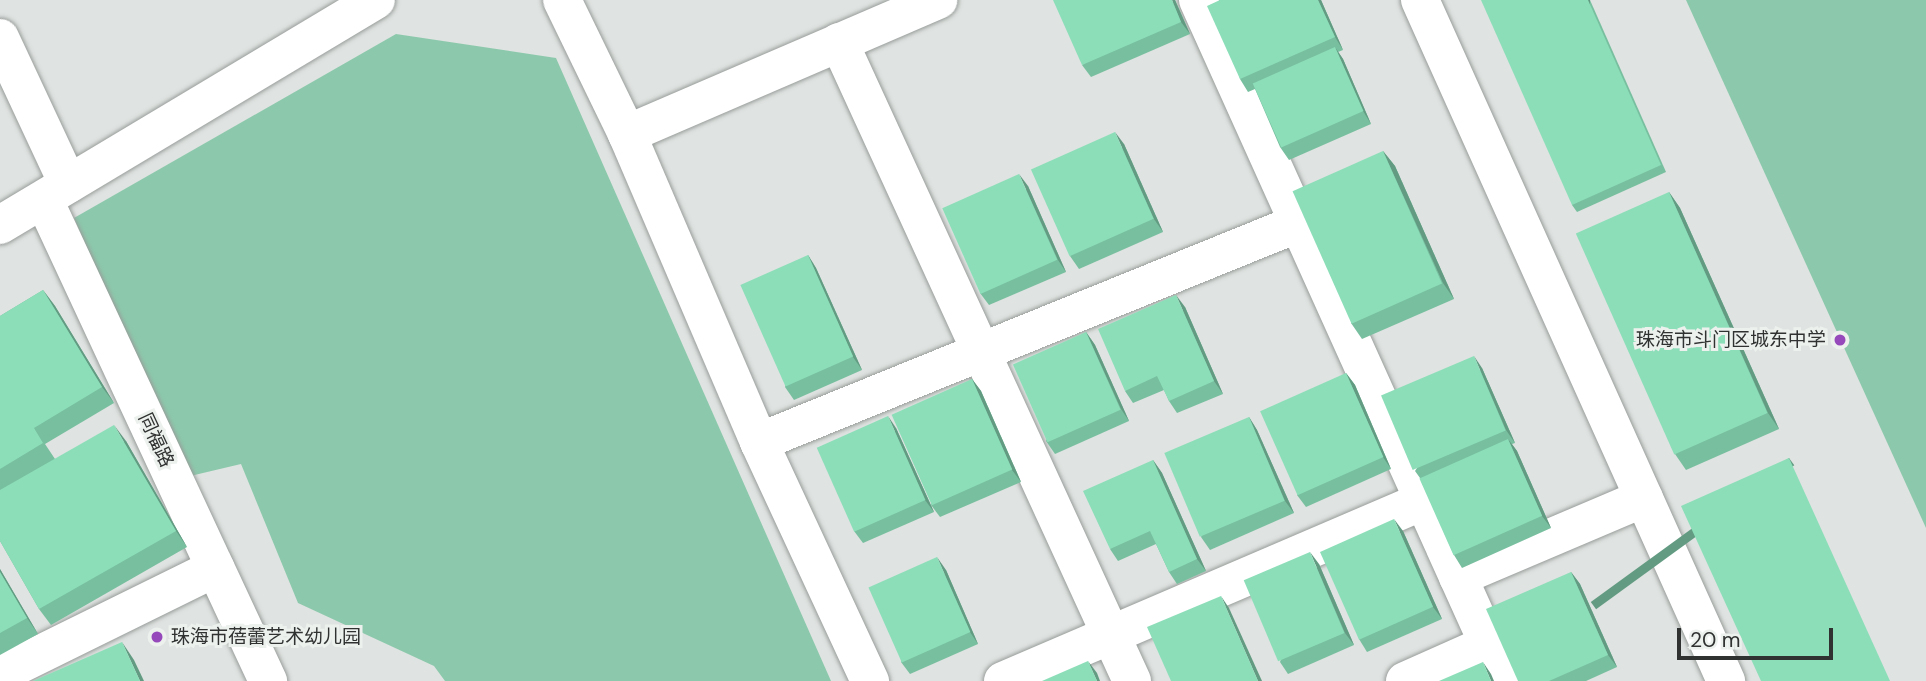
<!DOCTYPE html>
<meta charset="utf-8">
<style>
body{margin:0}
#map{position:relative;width:1926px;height:681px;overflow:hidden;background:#dfe3e1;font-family:"DM Sans","Noto Sans SC",sans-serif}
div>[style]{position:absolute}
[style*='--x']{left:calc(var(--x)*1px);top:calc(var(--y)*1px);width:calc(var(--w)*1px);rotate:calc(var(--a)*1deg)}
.green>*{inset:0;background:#8cc9ac}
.roads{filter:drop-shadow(0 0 2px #989d9a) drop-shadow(0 0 2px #989d9a)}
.minor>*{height:38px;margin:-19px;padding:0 19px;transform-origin:19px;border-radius:19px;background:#fff}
.wall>*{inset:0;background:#78bf9f}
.shaded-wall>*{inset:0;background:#629b82;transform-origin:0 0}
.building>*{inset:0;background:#8cdeb9;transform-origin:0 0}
.dots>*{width:19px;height:19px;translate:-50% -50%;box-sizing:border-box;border:4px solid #ecf1ee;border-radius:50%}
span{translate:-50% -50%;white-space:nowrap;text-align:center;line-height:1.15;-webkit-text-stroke:6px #ecf1ee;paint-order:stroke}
.poi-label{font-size:19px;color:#303231}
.right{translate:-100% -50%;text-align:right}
.left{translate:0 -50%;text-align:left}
.street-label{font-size:19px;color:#303231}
.scale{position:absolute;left:1677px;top:628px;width:156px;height:32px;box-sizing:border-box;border:4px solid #303231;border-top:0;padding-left:9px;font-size:21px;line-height:24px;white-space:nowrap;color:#303231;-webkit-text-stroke:5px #ecf1ee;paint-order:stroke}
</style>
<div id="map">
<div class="green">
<div style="clip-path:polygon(1686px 0,1926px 0,1926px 528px)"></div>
<div style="clip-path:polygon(396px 34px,556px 58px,831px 681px,445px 681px,434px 666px,298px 603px,241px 464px,186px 477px,74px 218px)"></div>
</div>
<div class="roads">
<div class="minor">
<div style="--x:562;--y:0;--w:149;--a:64.1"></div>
<div style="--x:627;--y:134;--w:335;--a:66.8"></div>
<div style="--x:759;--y:442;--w:264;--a:65.1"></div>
<div style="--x:1198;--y:0;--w:747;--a:65.73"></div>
<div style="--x:1420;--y:0;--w:747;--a:65.8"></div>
<div style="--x:0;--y:38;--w:161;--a:65"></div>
<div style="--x:839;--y:42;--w:703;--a:65.37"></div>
<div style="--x:627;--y:134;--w:339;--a:-23.3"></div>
<div style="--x:44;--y:200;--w:531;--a:65.03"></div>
<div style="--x:0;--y:225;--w:438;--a:-30.9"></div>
<div style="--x:759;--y:442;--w:583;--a:-22.08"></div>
<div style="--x:1458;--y:577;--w:202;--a:-23"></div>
<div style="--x:0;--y:674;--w:240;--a:-26.2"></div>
<div style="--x:1003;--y:681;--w:457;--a:-23.2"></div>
<div style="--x:1405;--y:681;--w:91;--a:-24"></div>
</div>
</div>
<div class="wall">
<div style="clip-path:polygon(1175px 0,1190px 34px,1091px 77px,1082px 65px)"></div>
<div style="clip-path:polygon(1220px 0,1321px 0,1343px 50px,1338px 52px,1343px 59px,1371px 124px,1289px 160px,1280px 147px,1255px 89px,1248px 92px,1240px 79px)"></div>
<div style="clip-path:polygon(1590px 0,1666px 172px,1577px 212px,1572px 205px)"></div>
<div style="clip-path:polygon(1124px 144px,1163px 232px,1079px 269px,1070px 256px)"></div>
<div style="clip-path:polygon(1383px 151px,1395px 166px,1454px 299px,1362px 339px,1351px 323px)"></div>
<div style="clip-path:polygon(1028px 186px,1066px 272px,989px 305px,980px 293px)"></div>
<div style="clip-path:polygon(1669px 192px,1680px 208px,1779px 429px,1686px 470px,1675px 454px)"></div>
<div style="clip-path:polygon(808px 255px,816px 268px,862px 370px,794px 400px,785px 387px)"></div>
<div style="clip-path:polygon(43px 290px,55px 306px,114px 403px,45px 444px,55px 459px,126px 441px,187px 547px,51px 625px,39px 609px,0 541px,0 316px)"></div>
<div style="clip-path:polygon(1185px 307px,1223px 394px,1177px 413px,1169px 401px,1164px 390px,1133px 403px,1125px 391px)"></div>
<div style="clip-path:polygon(1086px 332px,1095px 345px,1129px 421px,1055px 454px,1046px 441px)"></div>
<div style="clip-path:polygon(1482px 368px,1515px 443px,1512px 444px,1517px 451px,1551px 528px,1462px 568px,1454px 555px,1420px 478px,1415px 471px)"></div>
<div style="clip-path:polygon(1346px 373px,1355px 385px,1391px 469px,1306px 507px,1297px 495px)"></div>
<div style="clip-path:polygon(972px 379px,981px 391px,1021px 482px,940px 517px,931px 505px)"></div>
<div style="clip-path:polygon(1249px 417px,1257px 430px,1294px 513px,1210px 550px,1201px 537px)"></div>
<div style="clip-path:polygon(896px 428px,934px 512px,863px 543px,854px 531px)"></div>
<div style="clip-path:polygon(1153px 460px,1162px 473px,1206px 571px,1177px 584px,1169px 572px,1156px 544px,1118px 561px,1110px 549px)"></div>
<div style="clip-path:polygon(1403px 531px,1442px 619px,1367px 652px,1359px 639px)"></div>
<div style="clip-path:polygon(1319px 564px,1354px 645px,1288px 674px,1280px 662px)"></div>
<div style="clip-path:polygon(0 569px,38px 634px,0 655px)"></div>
<div style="clip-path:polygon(946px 570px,978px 644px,910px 674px,901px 662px)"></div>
<div style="clip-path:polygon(1571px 572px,1580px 584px,1617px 667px,1586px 681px,1518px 681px)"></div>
</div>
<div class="shaded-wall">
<div style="clip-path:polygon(1172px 0,1175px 0,1190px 34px,1181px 22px)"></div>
<div style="clip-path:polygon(1318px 0,1321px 0,1343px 50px,1335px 37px)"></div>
<div style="left:1588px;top:0;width:2px;height:180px"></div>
<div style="clip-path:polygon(1335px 47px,1343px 59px,1371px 124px,1363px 111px)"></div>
<div style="clip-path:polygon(1115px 132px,1124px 144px,1163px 232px,1154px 219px)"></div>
<div style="clip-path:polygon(1383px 151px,1395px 166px,1454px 299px,1443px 283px)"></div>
<div style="clip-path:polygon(1019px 174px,1028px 186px,1066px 272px,1058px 260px)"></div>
<div style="clip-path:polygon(1669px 192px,1680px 208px,1779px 429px,1768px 413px)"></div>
<div style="clip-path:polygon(808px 255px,816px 268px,862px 370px,853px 357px)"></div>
<div style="clip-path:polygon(43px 290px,55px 306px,114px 403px,102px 387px)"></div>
<div style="clip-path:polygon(1176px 295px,1185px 307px,1223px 394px,1214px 381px)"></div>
<div style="clip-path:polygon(1086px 332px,1095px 345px,1129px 421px,1121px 409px)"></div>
<div style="clip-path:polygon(1474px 356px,1482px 368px,1515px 443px,1506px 430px)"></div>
<div style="clip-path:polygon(1346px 373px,1355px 385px,1391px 469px,1383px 457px)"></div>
<div style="clip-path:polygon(972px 379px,981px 391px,1021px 482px,1012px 470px)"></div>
<div style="clip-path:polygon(888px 416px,896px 428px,934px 512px,925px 500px)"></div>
<div style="clip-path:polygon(1249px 417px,1257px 430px,1294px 513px,1285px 501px)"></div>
<div style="clip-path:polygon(114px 425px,126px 441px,187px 547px,176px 531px)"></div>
<div style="clip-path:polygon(1508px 439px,1517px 451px,1551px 528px,1542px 516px)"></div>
<div style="left:1789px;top:458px;width:9px;height:245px;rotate:54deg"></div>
<div style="clip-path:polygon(1153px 460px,1162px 473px,1206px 571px,1197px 559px)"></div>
<div style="clip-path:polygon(1394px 519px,1403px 531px,1442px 619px,1433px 607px)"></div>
<div style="clip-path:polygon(1310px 552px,1319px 564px,1354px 645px,1345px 633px)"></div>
<div style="clip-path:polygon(937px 557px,946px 570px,978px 644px,970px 632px)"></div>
<div style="clip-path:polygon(0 569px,38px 634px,27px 618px,0 572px)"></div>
<div style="clip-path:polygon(1571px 572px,1580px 584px,1617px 667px,1608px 655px)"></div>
<div style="clip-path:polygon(1221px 596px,1229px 608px,1262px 681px,1258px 681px)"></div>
<div style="clip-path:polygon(122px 642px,134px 660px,144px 681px,140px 681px)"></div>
<div style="clip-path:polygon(1088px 661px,1097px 673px,1100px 681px,1097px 681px)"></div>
<div style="clip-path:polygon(1483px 662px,1491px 674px,1494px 681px,1491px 681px)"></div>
</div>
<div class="building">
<div style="clip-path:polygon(1053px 0,1172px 0,1181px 22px,1082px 65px)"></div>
<div style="clip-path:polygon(1220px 0,1318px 0,1335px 37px,1240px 79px,1207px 6px)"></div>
<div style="clip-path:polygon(1481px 0,1588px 0,1661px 165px,1572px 205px)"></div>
<div style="left:1335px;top:47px;width:70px;height:90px;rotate:66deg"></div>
<div style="left:1115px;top:132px;width:95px;height:92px;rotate:66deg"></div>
<div style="left:1383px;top:151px;width:145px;height:99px;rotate:66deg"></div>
<div style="left:1019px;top:174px;width:94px;height:84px;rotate:66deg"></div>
<div style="left:1669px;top:192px;width:242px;height:102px;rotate:66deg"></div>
<div style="left:808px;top:255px;width:111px;height:74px;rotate:66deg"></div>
<div style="clip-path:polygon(43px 290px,102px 387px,34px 428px,43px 443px,0 469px,0 316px)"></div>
<div style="clip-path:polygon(1176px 295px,1214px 381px,1169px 401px,1157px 376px,1125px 391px,1098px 329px)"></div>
<div style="left:1086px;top:332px;width:85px;height:80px;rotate:66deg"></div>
<div style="left:1474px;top:356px;width:81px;height:101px;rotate:67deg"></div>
<div style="left:1346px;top:373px;width:92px;height:94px;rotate:66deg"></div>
<div style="left:972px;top:379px;width:99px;height:88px;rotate:66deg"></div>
<div style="left:888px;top:416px;width:92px;height:78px;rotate:66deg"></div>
<div style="left:1249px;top:417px;width:91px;height:92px;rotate:67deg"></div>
<div style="clip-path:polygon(114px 425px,176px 531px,39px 609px,0 541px,0 490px)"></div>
<div style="left:1508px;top:439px;width:84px;height:97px;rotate:66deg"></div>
<div style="clip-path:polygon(1789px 458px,1890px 681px,1761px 681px,1681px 506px)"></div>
<div style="clip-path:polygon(1153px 460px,1197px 559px,1169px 572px,1150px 531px,1110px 549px,1083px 491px)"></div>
<div style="left:1394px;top:519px;width:96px;height:81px;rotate:66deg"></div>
<div style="left:1310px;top:552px;width:88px;height:72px;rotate:67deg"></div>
<div style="left:937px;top:557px;width:82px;height:75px;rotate:66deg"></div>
<div style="clip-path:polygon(0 572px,27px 618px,0 633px)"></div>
<div style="clip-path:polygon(1571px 572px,1608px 655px,1549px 681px,1518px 681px,1486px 609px)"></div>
<div style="clip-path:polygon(1221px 596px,1258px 681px,1171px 681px,1147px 627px)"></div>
<div style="clip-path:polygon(122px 642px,140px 681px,33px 681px)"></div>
<div style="clip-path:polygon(1088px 661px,1097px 681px,1042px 681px)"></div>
<div style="clip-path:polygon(1483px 662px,1491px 681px,1439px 681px)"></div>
</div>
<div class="dots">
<div style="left:1840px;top:340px;background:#9649ba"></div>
<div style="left:157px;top:637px;background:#9649ba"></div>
</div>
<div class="poi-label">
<span class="right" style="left:1826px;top:340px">珠海市斗门区城东中学</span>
<span class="left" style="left:171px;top:637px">珠海市蓓蕾艺术幼儿园</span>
</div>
<div class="street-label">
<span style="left:156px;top:440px;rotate:65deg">同福路</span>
</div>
<div class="scale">20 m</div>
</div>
